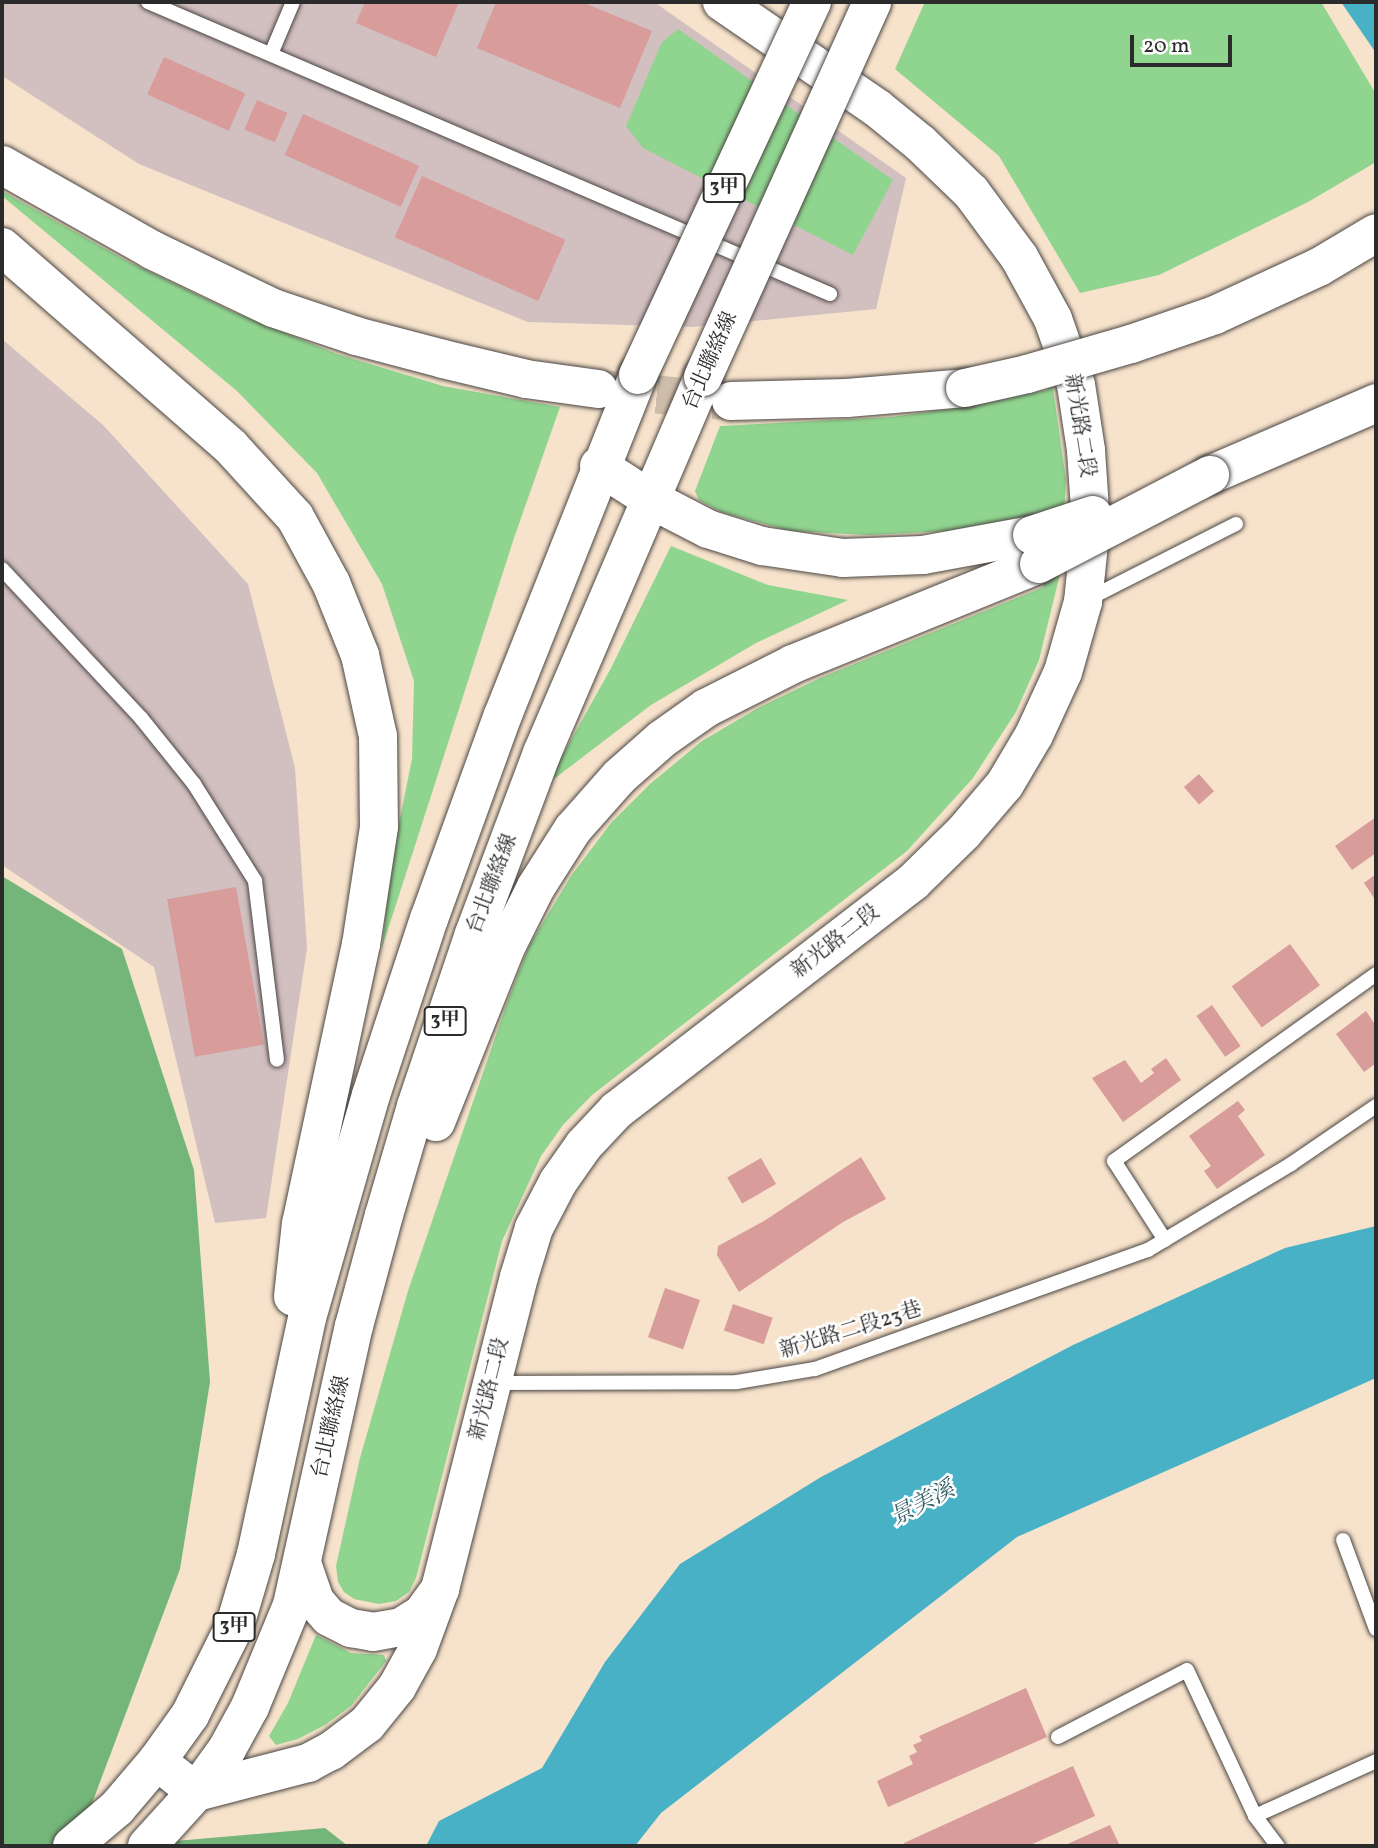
<!DOCTYPE html>
<meta charset="utf-8">
<style>
body{margin:0}
#map{position:relative;width:1378px;height:1848px;overflow:hidden;background:#f7e2cb;font-family:Vollkorn,"Noto Serif TC",serif}
div>[style]{position:absolute}
[style*='--x']{left:calc(var(--x)*1px);top:calc(var(--y)*1px);width:calc(var(--w)*1px);rotate:calc(var(--a)*1deg)}
.industrial>*{inset:0;background:#d2bfc0}
.green>*{inset:0;background:#90d58f}
.forest>*{inset:0;background:#74b67a}
.water>*{inset:0;background:#48b1c6}
.building>*{inset:0;background:#d89c9b;transform-origin:0 0}
.highway-tunnel>*{height:38px;margin-top:-19px;transform-origin:0;background:repeating-linear-gradient(90deg,#cebdab 0 38px,transparent 0 57px)}
.roads{filter:drop-shadow(0 0 2px #4a4643) drop-shadow(0 0 2px #4a4643)}
.lane>*{height:14px;margin:-7px;padding:0 7px;transform-origin:7px;border-radius:7px;background:#fff}
.secondary>*{height:38px;margin:-19px;padding:0 19px;transform-origin:19px;border-radius:19px;background:#fff}
.highway>*{height:38px;margin:-19px;padding:0 19px;transform-origin:19px;border-radius:19px;background:#fff}
.bridges{filter:drop-shadow(0 0 2px #4a4643) drop-shadow(0 0 2px #4a4643)}
.highway-bridge>*{height:38px;margin:-19px;padding:0 19px;transform-origin:19px;border-radius:19px;background:#fff}
span{translate:-50% -50%;white-space:nowrap;text-align:center;line-height:1.15;-webkit-text-stroke:5px #fff;paint-order:stroke}
.shield-label span{padding:2px 5px;background:#fff;border:2px solid;border-radius:5px;-webkit-text-stroke-width:0}
.shield-label{font-size:19px;color:#2b2b2b;font-weight:700}
.street-label{font-size:21px;color:#2b2b2b}
.water-label{font-size:23px;color:#376169;font-style:italic}
.frame{position:absolute;inset:0;border:4px solid #2b2b2b;pointer-events:none}
.scale{position:absolute;left:1130px;top:35px;width:102px;height:32px;box-sizing:border-box;border:4px solid #2b2b2b;border-top:0;padding-left:9px;font-size:21px;line-height:24px;white-space:nowrap;color:#2b2b2b;-webkit-text-stroke:5px #fff;paint-order:stroke}
</style>
<div id="map">
<div class="industrial">
<div style="clip-path:polygon(2px 2px,654px 2px,906px 178px,876px 309px,692px 327px,528px 322px,139px 164px,2px 76px)"></div>
<div style="clip-path:polygon(2px 339px,104px 426px,248px 584px,295px 768px,307px 948px,266px 1218px,215px 1223px,154px 967px,2px 865px)"></div>
</div>
<div class="green">
<div style="clip-path:polygon(925px 2px,1321px 2px,1376px 94px,1376px 162px,1308px 202px,1159px 275px,1080px 293px,999px 156px,895px 69px)"></div>
<div style="clip-path:polygon(678px 29px,893px 180px,853px 255px,643px 148px,626px 126px,662px 42px)"></div>
<div style="clip-path:polygon(2px 191px,127px 261px,233px 312px,337px 354px,443px 386px,560px 407px,514px 538px,382px 948px,391px 863px,412px 759px,414px 681px,382px 584px,317px 473px,237px 391px,2px 196px)"></div>
<div style="clip-path:polygon(1052px 382px,1066px 480px,1061px 570px,1039px 660px,1016px 712px,973px 778px,907px 851px,592px 1095px,563px 1125px,541px 1156px,502px 1241px,416px 1578px,409px 1592px,396px 1601px,379px 1604px,354px 1599px,344px 1592px,338px 1582px,336px 1566px,360px 1458px,408px 1291px,508px 1000px,529px 946px,571px 876px,611px 823px,650px 784px,702px 741px,758px 708px,820px 678px,1044px 587px,1024px 517px,947px 531px,868px 535px,790px 531px,721px 512px,699px 500px,695px 491px,720px 426px,891px 417px,971px 406px,1047px 390px)"></div>
<div style="clip-path:polygon(671px 546px,768px 585px,848px 600px,756px 643px,651px 705px,546px 785px,611px 668px)"></div>
<div style="clip-path:polygon(316px 1635px,351px 1653px,384px 1655px,386px 1661px,351px 1706px,325px 1725px,298px 1739px,276px 1745px,269px 1736px,288px 1703px)"></div>
</div>
<div class="forest">
<div style="clip-path:polygon(2px 876px,122px 949px,194px 1170px,210px 1382px,180px 1569px,76px 1846px,2px 1846px)"></div>
<div style="clip-path:polygon(325px 1828px,348px 1846px,118px 1846px)"></div>
</div>
<div class="water">
<div style="clip-path:polygon(1341px 2px,1376px 2px,1376px 53px)"></div>
<div style="clip-path:polygon(1376px 1226px,1376px 1378px,1017px 1537px,661px 1813px,635px 1846px,426px 1846px,439px 1821px,542px 1768px,605px 1662px,680px 1564px,821px 1477px,1073px 1345px,1285px 1248px)"></div>
</div>
<div class="building">
<div style="clip-path:polygon(365px 2px,459px 2px,436px 57px,356px 23px)"></div>
<div style="clip-path:polygon(496px 2px,582px 2px,652px 31px,620px 108px,477px 48px)"></div>
<div style="left:164px;top:57px;width:89px;height:41px;rotate:24deg"></div>
<div style="left:257px;top:100px;width:33px;height:32px;rotate:23deg"></div>
<div style="left:303px;top:114px;width:127px;height:45px;rotate:24deg"></div>
<div style="left:422px;top:176px;width:157px;height:67px;rotate:24deg"></div>
<div style="left:1199px;top:774px;width:23px;height:20px;rotate:49deg"></div>
<div style="clip-path:polygon(1376px 817px,1376px 853px,1352px 870px,1335px 846px)"></div>
<div style="clip-path:polygon(1376px 874px,1376px 901px,1364px 883px)"></div>
<div style="left:236px;top:887px;width:160px;height:70px;rotate:80deg"></div>
<div style="left:1290px;top:944px;width:51px;height:72px;rotate:54deg"></div>
<div style="left:1212px;top:1005px;width:50px;height:19px;rotate:55deg"></div>
<div style="clip-path:polygon(1366px 1011px,1376px 1026px,1376px 1063px,1364px 1072px,1336px 1034px)"></div>
<div style="clip-path:polygon(1166px 1058px,1181px 1080px,1123px 1122px,1092px 1078px,1125px 1060px,1141px 1083px,1154px 1073px,1151px 1069px)"></div>
<div style="clip-path:polygon(1238px 1101px,1245px 1110px,1238px 1116px,1265px 1155px,1217px 1189px,1204px 1171px,1211px 1166px,1189px 1136px)"></div>
<div style="clip-path:polygon(861px 1157px,886px 1199px,843px 1222px,739px 1292px,717px 1255px,718px 1246px,764px 1221px)"></div>
<div style="left:761px;top:1158px;width:30px;height:39px;rotate:60deg"></div>
<div style="left:665px;top:1288px;width:37px;height:52px;rotate:19deg"></div>
<div style="left:733px;top:1304px;width:42px;height:28px;rotate:19deg"></div>
<div style="clip-path:polygon(1026px 1688px,1047px 1737px,888px 1807px,877px 1781px,913px 1764px,909px 1756px,917px 1752px,913px 1745px,922px 1741px,919px 1736px)"></div>
<div style="clip-path:polygon(1073px 1766px,1095px 1816px,1028px 1846px,905px 1846px,904px 1843px)"></div>
<div style="clip-path:polygon(1110px 1825px,1120px 1846px,1063px 1846px)"></div>
</div>
<div class="highway-tunnel">
<div style="--x:600;--y:389;--w:126;--a:5.5"></div>
</div>
<div class="roads">
<div class="lane">
<div style="--x:148;--y:2;--w:742;--a:23.18"></div>
<div style="--x:271;--y:54;--w:56;--a:-67.1"></div>
<div style="--x:2;--y:569;--w:204;--a:47"></div>
<div style="--x:141;--y:718;--w:85;--a:51.2"></div>
<div style="--x:194;--y:784;--w:115;--a:57.8"></div>
<div style="--x:255;--y:881;--w:180;--a:83"></div>
<div style="--x:1088;--y:599;--w:166;--a:-26.9"></div>
<div style="--x:1165;--y:1240;--w:94;--a:-122.8"></div>
<div style="--x:1114;--y:1161;--w:322;--a:-35.5"></div>
<div style="--x:493;--y:1383;--w:244;--a:-0.2"></div>
<div style="--x:737;--y:1382;--w:79;--a:-9.5"></div>
<div style="--x:815;--y:1369;--w:354;--a:-19.7"></div>
<div style="--x:1148;--y:1250;--w:167;--a:-31"></div>
<div style="--x:1291;--y:1164;--w:103;--a:-34.3"></div>
<div style="--x:1343;--y:1540;--w:95;--a:69.7"></div>
<div style="--x:1058;--y:1737;--w:145;--a:-27.4"></div>
<div style="--x:1187;--y:1670;--w:161;--a:65"></div>
<div style="--x:1255;--y:1816;--w:38;--a:53"></div>
<div style="--x:1255;--y:1816;--w:133;--a:-24.4"></div>
</div>
<div class="secondary">
<div style="--x:196;--y:1792;--w:116;--a:-14.5"></div>
<div style="--x:308;--y:1763;--w:26;--a:-28"></div>
<div style="--x:331;--y:1751;--w:45;--a:-36.9"></div>
<div style="--x:367;--y:1724;--w:48;--a:-51"></div>
<div style="--x:397;--y:1687;--w:43;--a:-61.1"></div>
<div style="--x:418;--y:1649;--w:64;--a:-69.9"></div>
<div style="--x:440;--y:1589;--w:322;--a:-75.8"></div>
<div style="--x:519;--y:1277;--w:51;--a:-73"></div>
<div style="--x:534;--y:1228;--w:52;--a:-62.4"></div>
<div style="--x:558;--y:1182;--w:45;--a:-54.9"></div>
<div style="--x:584;--y:1145;--w:48;--a:-46.7"></div>
<div style="--x:617;--y:1110;--w:374;--a:-37.6"></div>
<div style="--x:913;--y:882;--w:71;--a:-44.4"></div>
<div style="--x:964;--y:832;--w:63;--a:-49.5"></div>
<div style="--x:1005;--y:784;--w:57;--a:-59.4"></div>
<div style="--x:1034;--y:735;--w:69;--a:-65.3"></div>
<div style="--x:1063;--y:672;--w:73;--a:-74.1"></div>
<div style="--x:1083;--y:602;--w:78;--a:-84.1"></div>
<div style="--x:1091;--y:524;--w:74;--a:-93.9"></div>
<div style="--x:1086;--y:450;--w:66;--a:-98.7"></div>
<div style="--x:1076;--y:385;--w:70;--a:-109.2"></div>
<div style="--x:1053;--y:319;--w:71;--a:-118.7"></div>
<div style="--x:1019;--y:257;--w:81;--a:-126.4"></div>
<div style="--x:971;--y:192;--w:71;--a:-136.1"></div>
<div style="--x:920;--y:143;--w:55;--a:-140.9"></div>
<div style="--x:877;--y:108;--w:188;--a:-145.6"></div>
<div style="--x:72;--y:1846;--w:59;--a:-40.2"></div>
<div style="--x:117;--y:1808;--w:62;--a:-49.6"></div>
<div style="--x:157;--y:1761;--w:50;--a:38.5"></div>
<div style="--x:147;--y:1846;--w:73;--a:-47.8"></div>
</div>
<div class="highway">
<div style="--x:2;--y:165;--w:172;--a:29.5"></div>
<div style="--x:152;--y:250;--w:134;--a:25.6"></div>
<div style="--x:273;--y:308;--w:88;--a:18.6"></div>
<div style="--x:356;--y:336;--w:90;--a:14.8"></div>
<div style="--x:443;--y:359;--w:85;--a:13.5"></div>
<div style="--x:526;--y:379;--w:73;--a:7.9"></div>
<div style="--x:2;--y:247;--w:304;--a:41.1"></div>
<div style="--x:231;--y:447;--w:95;--a:47.6"></div>
<div style="--x:295;--y:517;--w:75;--a:61.4"></div>
<div style="--x:331;--y:583;--w:78;--a:68.1"></div>
<div style="--x:360;--y:655;--w:83;--a:77.5"></div>
<div style="--x:378;--y:736;--w:91;--a:89.4"></div>
<div style="--x:379;--y:827;--w:118;--a:98.7"></div>
<div style="--x:361;--y:944;--w:285;--a:102.1"></div>
<div style="--x:301;--y:1223;--w:74;--a:96.2"></div>
<div style="--x:731;--y:401;--w:116;--a:-1.5"></div>
<div style="--x:847;--y:398;--w:118;--a:-4.8"></div>
<div style="--x:599;--y:466;--w:61;--a:32.9"></div>
<div style="--x:650;--y:499;--w:65;--a:27.3"></div>
<div style="--x:708;--y:529;--w:57;--a:17.5"></div>
<div style="--x:762;--y:546;--w:82;--a:8.4"></div>
<div style="--x:843;--y:558;--w:80;--a:-2.1"></div>
<div style="--x:923;--y:555;--w:111;--a:-10.4"></div>
<div style="--x:1210;--y:475;--w:181;--a:-23.4"></div>
<div style="--x:436;--y:1122;--w:188;--a:-68.2"></div>
<div style="--x:506;--y:947;--w:67;--a:-63.4"></div>
<div style="--x:536;--y:887;--w:69;--a:-57.5"></div>
<div style="--x:573;--y:829;--w:69;--a:-48.5"></div>
<div style="--x:619;--y:777;--w:57;--a:-41.5"></div>
<div style="--x:662;--y:739;--w:54;--a:-35.2"></div>
<div style="--x:706;--y:708;--w:97;--a:-26.8"></div>
<div style="--x:793;--y:664;--w:266;--a:-22.1"></div>
<div style="--x:302;--y:1563;--w:40;--a:71.1"></div>
<div style="--x:315;--y:1601;--w:21;--a:49"></div>
<div style="--x:329;--y:1617;--w:25;--a:27"></div>
<div style="--x:351;--y:1628;--w:22;--a:10"></div>
<div style="--x:373;--y:1632;--w:28;--a:-10"></div>
<div style="--x:401;--y:1627;--w:25;--a:-32"></div>
<div style="--x:422;--y:1614;--w:31;--a:-54"></div>
<div style="--x:157;--y:1761;--w:57;--a:-54.3"></div>
<div style="--x:190;--y:1715;--w:101;--a:-63.4"></div>
<div style="--x:235;--y:1625;--w:74;--a:-73.5"></div>
<div style="--x:256;--y:1554;--w:241;--a:-77.8"></div>
<div style="--x:307;--y:1318;--w:232;--a:-74"></div>
<div style="--x:371;--y:1095;--w:185;--a:-71.8"></div>
<div style="--x:429;--y:919;--w:217;--a:-70.1"></div>
<div style="--x:503;--y:715;--w:366;--a:-68.3"></div>
<div style="--x:196;--y:1792;--w:53;--a:-54.2"></div>
<div style="--x:227;--y:1749;--w:48;--a:-61.3"></div>
<div style="--x:250;--y:1707;--w:110;--a:-67.6"></div>
<div style="--x:292;--y:1605;--w:286;--a:-77.5"></div>
<div style="--x:354;--y:1326;--w:115;--a:-74.9"></div>
<div style="--x:384;--y:1215;--w:114;--a:-73.6"></div>
<div style="--x:416;--y:1106;--w:182;--a:-71.4"></div>
<div style="--x:474;--y:934;--w:193;--a:-69.4"></div>
<div style="--x:542;--y:753;--w:409;--a:-66.8"></div>
</div>
</div>
<div class="bridges">
<div class="highway-bridge">
<div style="--x:638;--y:375;--w:412;--a:-65"></div>
<div style="--x:703;--y:377;--w:411;--a:-65.7"></div>
<div style="--x:965;--y:388;--w:64;--a:-12.7"></div>
<div style="--x:1027;--y:374;--w:108;--a:-16.1"></div>
<div style="--x:1131;--y:344;--w:89;--a:-19"></div>
<div style="--x:1215;--y:315;--w:115;--a:-24.8"></div>
<div style="--x:1319;--y:267;--w:66;--a:-30.8"></div>
<div style="--x:1032;--y:535;--w:64;--a:-18.2"></div>
<div style="--x:1039;--y:564;--w:193;--a:-27.5"></div>
</div>
</div>
<div class="shield-label">
<span style="left:724px;top:188px">3甲</span>
<span style="left:445px;top:1021px">3甲</span>
<span style="left:234px;top:1627px">3甲</span>
</div>
<div class="street-label">
<span style="left:711px;top:361px;rotate:-66deg">台北聯絡線</span>
<span style="left:1079px;top:426px;rotate:81deg">新光路二段</span>
<span style="left:493px;top:884px;rotate:-69deg">台北聯絡線</span>
<span style="left:836px;top:942px;rotate:-38deg">新光路二段</span>
<span style="left:851px;top:1331px;rotate:-17deg">新光路二段23巷</span>
<span style="left:490px;top:1389px;rotate:-76deg">新光路二段</span>
<span style="left:332px;top:1427px;rotate:-77deg">台北聯絡線</span>
</div>
<div class="water-label">
<span style="left:923px;top:1504px;rotate:-28deg">景美溪</span>
</div>
<div class="frame"></div>
<div class="scale">20 m</div>
</div>
